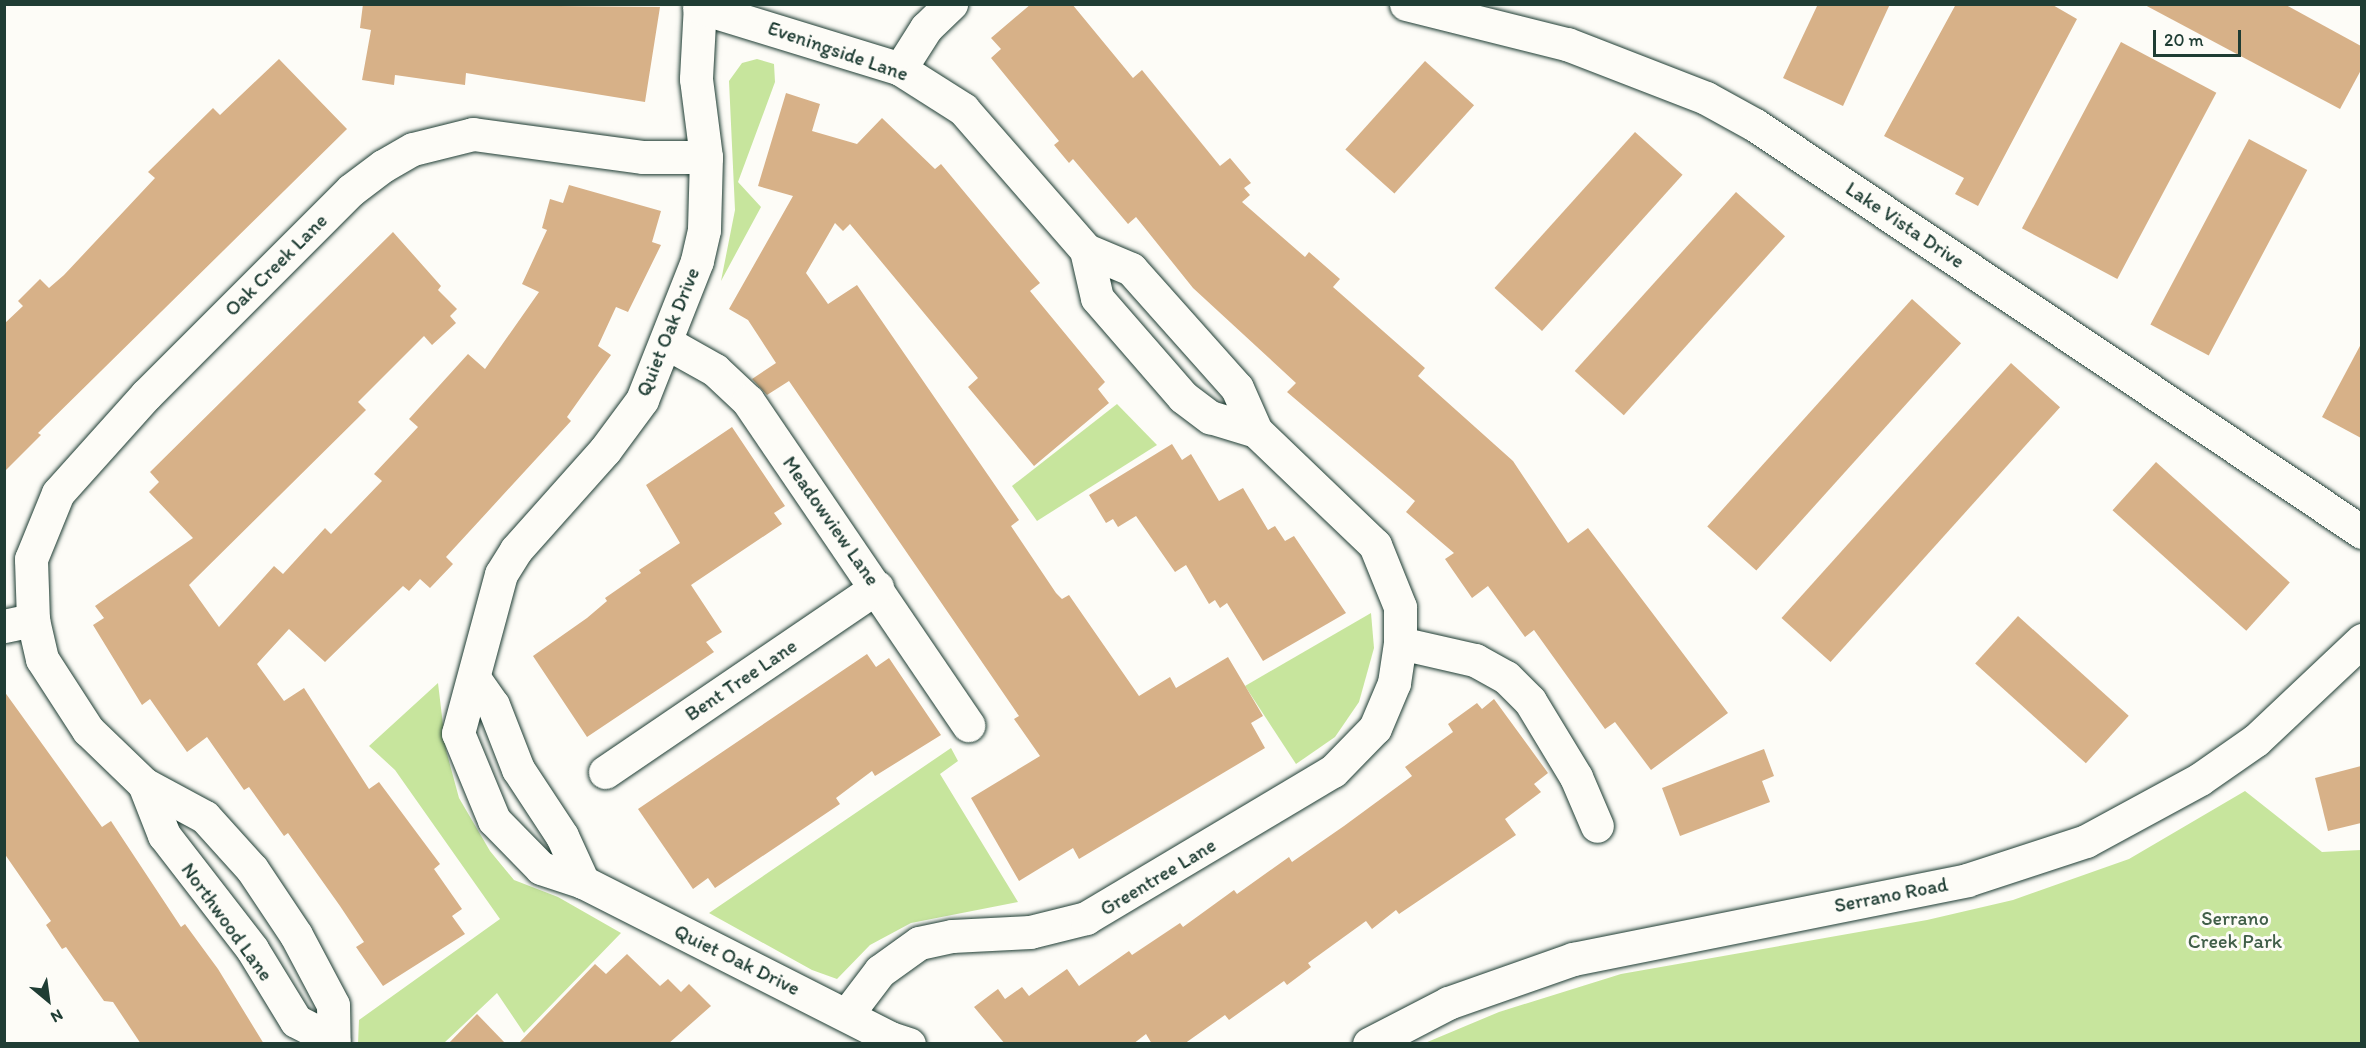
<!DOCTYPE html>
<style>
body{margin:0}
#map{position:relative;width:2366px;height:1048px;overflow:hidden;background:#fdfcf7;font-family:Itim,sans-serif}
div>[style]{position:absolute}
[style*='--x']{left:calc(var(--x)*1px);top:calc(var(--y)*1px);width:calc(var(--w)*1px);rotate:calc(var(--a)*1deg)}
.green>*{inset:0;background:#c7e59d}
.building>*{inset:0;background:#d7b188;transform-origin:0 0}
.roads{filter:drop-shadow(0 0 2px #1f3d34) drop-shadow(0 0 2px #1f3d34)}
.minor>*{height:33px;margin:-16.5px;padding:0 16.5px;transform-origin:16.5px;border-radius:16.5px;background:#fdfcf7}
span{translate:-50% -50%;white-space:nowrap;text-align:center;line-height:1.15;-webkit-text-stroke:6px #fdfcf7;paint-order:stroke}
.street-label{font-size:20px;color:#1f3d34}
.park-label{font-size:20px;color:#415f49}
.frame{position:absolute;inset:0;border:6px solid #1f3d34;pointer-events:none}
.north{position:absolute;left:18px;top:970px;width:60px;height:60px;-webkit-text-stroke:4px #fdfcf7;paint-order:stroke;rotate:151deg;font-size:16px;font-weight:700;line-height:24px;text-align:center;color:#1f3d34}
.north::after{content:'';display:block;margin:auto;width:21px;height:27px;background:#1f3d34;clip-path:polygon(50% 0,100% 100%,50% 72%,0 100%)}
.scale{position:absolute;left:2153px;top:30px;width:88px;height:27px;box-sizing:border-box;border:3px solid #1f3d34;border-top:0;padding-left:8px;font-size:18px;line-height:21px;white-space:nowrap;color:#1f3d34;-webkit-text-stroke:4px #fdfcf7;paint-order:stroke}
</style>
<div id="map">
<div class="green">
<div style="clip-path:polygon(757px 59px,774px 64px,775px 82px,738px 182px,761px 207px,721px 281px,735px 210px,729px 81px,742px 63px)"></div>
<div style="clip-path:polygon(1117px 404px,1157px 445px,1037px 521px,1012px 486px)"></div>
<div style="clip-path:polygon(1371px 613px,1374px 648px,1359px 702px,1335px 737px,1296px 764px,1245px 686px)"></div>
<div style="clip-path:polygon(438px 683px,446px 750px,459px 798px,490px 851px,514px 880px,558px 897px,621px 933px,524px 1033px,497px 993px,444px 1043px,358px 1044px,359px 1020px,500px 919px,395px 770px,369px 746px)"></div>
<div style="clip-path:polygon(951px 748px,958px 761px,940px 774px,1018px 902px,911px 923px,870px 945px,837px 979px,812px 970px,709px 913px)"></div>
<div style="clip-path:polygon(2245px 791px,2322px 852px,2361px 850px,2361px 1043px,1425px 1043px,1499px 1012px,1621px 974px,1927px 920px,2013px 900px,2129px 859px)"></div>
</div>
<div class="building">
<div style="clip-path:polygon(363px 4px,660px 7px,645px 102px,466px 73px,465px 85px,395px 75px,394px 85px,362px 80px,371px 30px,360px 28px)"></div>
<div style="clip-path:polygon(1031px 4px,1072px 4px,1133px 78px,1142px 70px,1220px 166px,1230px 158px,1251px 183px,1244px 188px,1250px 195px,1242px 202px,1305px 257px,1309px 252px,1340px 279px,1333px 287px,1425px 368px,1418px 376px,1513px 461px,1568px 543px,1588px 528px,1728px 713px,1651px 770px,1615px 722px,1605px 729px,1534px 630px,1525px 637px,1488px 586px,1472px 598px,1445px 559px,1454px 553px,1406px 512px,1415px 501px,1287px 392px,1296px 383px,1193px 288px,1136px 217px,1128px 224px,1073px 159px,1069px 163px,1054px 145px,1059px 141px,991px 58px,1001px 49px,991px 38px)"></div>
<div style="clip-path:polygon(1818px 4px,1890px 4px,1843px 106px,1783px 78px)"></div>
<div style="clip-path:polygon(1956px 4px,2051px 4px,2077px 19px,1978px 206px,1955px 194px,1964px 178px,1884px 136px)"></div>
<div style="clip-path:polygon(2143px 4px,2284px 4px,2361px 46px,2361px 70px,2340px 109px)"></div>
<div style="left:2121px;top:42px;width:108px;height:211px;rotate:28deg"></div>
<div style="clip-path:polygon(279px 59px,347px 129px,38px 433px,41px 435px,4px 472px,4px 324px,23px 306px,18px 301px,40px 279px,49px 288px,64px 275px,155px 178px,148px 172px,213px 108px,220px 115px)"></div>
<div style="left:1425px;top:61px;width:66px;height:119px;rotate:42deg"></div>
<div style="clip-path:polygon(786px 93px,820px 104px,812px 131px,857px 144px,882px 118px,935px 169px,941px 164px,1040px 283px,1030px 291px,1105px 382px,1098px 389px,1109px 403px,1034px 466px,968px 387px,978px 378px,850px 224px,843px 231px,835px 223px,806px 273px,828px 304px,857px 285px,1019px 520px,1011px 526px,1056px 593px,1062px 599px,1069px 595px,1139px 696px,1170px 677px,1176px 688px,1228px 657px,1263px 716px,1251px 723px,1265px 748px,1079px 859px,1073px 848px,1019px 881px,971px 798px,1040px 756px,1014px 719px,1019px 716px,789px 381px,767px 395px,752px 379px,776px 363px,748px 320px,729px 309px,793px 196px,758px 186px)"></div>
<div style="left:1635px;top:132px;width:64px;height:210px;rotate:42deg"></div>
<div style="left:2249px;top:139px;width:66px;height:210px;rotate:28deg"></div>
<div style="clip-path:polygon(569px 185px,661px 211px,652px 242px,661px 245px,628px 312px,616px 307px,598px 346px,611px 355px,567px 417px,571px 421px,446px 557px,453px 564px,430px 588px,420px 579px,409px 591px,403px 586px,325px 662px,289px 629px,257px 664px,284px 701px,304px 688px,369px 789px,379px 782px,440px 864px,434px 869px,462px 909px,452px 916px,465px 934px,383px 986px,356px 947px,364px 942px,340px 906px,288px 833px,284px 836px,249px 787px,244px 790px,207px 737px,187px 752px,150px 699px,142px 705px,93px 625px,104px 618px,95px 606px,193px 538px,149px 492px,159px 482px,150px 472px,393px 232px,441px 286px,438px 290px,457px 309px,450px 316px,456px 323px,432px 345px,424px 336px,358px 402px,366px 410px,189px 585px,219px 627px,274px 566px,283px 574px,325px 528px,331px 534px,382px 481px,374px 474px,418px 427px,409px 419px,468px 354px,485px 369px,539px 292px,522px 284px,547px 230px,542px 228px,550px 199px,563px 203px)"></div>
<div style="left:1736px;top:192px;width:66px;height:241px;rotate:42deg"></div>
<div style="left:1912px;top:299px;width:66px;height:306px;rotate:42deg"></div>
<div style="clip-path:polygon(2361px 344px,2361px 438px,2322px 417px)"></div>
<div style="left:2011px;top:363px;width:66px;height:343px;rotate:42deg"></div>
<div style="clip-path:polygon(732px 427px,785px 506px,774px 513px,782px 524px,691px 585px,722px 632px,706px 642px,714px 652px,587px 737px,533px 656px,587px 618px,607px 601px,605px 598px,641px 573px,639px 570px,680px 543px,646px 485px)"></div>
<div style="clip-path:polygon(1172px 444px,1182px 460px,1191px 454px,1219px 501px,1243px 488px,1268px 530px,1275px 526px,1285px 541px,1294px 536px,1346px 613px,1263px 661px,1227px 603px,1220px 608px,1215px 600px,1209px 604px,1186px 565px,1175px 572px,1136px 516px,1118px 527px,1113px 519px,1106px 523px,1089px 495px)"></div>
<div style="left:2156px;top:462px;width:180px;height:65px;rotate:42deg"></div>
<div style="left:2018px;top:616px;width:149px;height:64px;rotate:42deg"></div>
<div style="clip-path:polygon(867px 654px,876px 667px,889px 658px,941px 735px,875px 776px,872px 771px,836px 798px,840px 804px,715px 888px,708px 878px,693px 889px,638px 809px)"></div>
<div style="clip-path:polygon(4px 691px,102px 827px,111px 821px,181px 927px,185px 924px,218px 969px,264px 1044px,141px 1044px,113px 1002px,104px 1001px,66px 947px,62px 949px,46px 925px,51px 921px,4px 853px)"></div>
<div style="clip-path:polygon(1494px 699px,1548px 773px,1534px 784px,1541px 792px,1505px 819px,1516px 835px,1399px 914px,1396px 910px,1372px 929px,1366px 921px,1308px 963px,1311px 967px,1287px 985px,1284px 981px,1229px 1020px,1225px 1015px,1184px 1044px,1152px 1044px,1146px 1034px,1133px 1044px,1005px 1044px,974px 1007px,998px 989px,1005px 999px,1022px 987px,1029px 996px,1067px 969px,1079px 986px,1129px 951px,1132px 955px,1180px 923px,1183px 927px,1234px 890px,1237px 894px,1289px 857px,1292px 862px,1344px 826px,1412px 776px,1405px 767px,1453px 732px,1448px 724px,1477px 703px,1482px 709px)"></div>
<div style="clip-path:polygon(1764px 749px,1774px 776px,1762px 781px,1770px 802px,1680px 836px,1662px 788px)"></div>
<div style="clip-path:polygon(2361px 766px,2361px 823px,2328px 831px,2315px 778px)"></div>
<div style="clip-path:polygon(627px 954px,660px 986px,668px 979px,681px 992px,689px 984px,711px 1006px,668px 1044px,518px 1044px,595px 964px,606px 974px)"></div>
<div style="clip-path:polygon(477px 1014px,506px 1044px,448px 1044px)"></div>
</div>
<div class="roads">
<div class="minor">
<div style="--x:700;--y:4;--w:75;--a:93.1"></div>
<div style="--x:696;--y:79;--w:79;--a:82.7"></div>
<div style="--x:706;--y:157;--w:73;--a:91.6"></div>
<div style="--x:704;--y:230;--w:32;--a:103"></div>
<div style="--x:697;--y:261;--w:149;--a:111.6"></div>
<div style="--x:642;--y:400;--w:62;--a:126.5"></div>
<div style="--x:605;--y:450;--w:134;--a:131.7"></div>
<div style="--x:516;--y:550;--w:28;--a:122"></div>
<div style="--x:501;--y:574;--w:165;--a:105.1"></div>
<div style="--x:458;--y:733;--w:94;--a:67.5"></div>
<div style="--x:494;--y:820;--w:67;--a:45.6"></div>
<div style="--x:541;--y:868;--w:44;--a:18.4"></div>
<div style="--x:583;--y:882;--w:344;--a:26.9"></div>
<div style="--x:890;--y:1038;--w:20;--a:18"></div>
<div style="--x:1406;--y:4;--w:166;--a:14"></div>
<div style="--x:1567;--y:44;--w:149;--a:21.2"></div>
<div style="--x:1706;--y:98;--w:56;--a:28.9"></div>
<div style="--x:1755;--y:125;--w:731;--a:33.84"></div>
<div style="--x:699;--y:7;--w:210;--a:17.1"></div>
<div style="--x:900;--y:69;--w:75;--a:32.4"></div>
<div style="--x:963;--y:109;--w:187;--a:48.9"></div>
<div style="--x:1086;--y:250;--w:49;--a:22.9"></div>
<div style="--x:1131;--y:269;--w:159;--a:48.3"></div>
<div style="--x:1237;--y:388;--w:47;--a:66.2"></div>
<div style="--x:1256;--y:431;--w:165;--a:43.8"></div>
<div style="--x:1375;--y:545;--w:67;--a:68"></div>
<div style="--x:1400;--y:607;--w:36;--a:90"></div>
<div style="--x:1400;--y:643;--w:77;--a:12.8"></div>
<div style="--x:1475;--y:660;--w:35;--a:29"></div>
<div style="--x:1506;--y:677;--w:34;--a:45"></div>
<div style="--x:1530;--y:701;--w:89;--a:58.8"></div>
<div style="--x:1576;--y:777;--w:53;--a:66.8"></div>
<div style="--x:900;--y:69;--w:49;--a:-57.6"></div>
<div style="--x:926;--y:28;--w:35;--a:-44"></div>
<div style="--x:1086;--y:250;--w:49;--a:77.1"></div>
<div style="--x:1097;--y:298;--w:131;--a:49"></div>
<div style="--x:1183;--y:397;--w:34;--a:37"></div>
<div style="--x:1210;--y:417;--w:48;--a:16.9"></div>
<div style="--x:667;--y:343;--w:55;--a:29.4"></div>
<div style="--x:715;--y:370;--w:45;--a:43.2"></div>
<div style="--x:748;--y:401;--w:392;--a:55.8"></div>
<div style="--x:33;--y:620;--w:40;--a:77"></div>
<div style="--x:42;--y:659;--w:85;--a:57.1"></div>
<div style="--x:88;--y:730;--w:78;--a:44"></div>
<div style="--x:144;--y:784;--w:69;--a:28.4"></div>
<div style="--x:205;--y:817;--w:70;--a:47.9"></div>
<div style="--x:252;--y:869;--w:79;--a:56.3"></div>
<div style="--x:296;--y:935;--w:79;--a:62.1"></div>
<div style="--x:333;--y:1005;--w:39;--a:89"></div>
<div style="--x:4;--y:626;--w:30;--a:-12"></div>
<div style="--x:33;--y:620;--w:61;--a:-91.9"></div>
<div style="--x:31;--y:559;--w:71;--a:-67.8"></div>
<div style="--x:58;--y:493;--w:132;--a:-48.1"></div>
<div style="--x:146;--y:395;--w:290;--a:-45"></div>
<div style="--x:351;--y:190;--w:40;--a:-37"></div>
<div style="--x:383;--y:166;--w:34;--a:-30"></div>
<div style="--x:413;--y:149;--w:62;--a:-14"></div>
<div style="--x:473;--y:134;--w:172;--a:7.7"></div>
<div style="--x:643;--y:157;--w:63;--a:0"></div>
<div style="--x:476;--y:681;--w:29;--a:55"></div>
<div style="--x:493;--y:705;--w:69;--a:68.7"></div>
<div style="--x:518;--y:769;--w:80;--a:56.7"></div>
<div style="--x:562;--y:836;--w:51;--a:65.5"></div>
<div style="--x:605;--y:772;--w:329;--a:-34.2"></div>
<div style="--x:144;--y:784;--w:55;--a:68.6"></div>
<div style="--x:164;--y:835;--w:144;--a:52.3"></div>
<div style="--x:252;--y:949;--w:84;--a:58.6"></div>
<div style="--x:296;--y:1021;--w:42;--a:27.2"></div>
<div style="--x:848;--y:1013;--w:53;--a:-52.7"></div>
<div style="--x:880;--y:971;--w:48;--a:-35.7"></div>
<div style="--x:919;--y:943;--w:34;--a:-12"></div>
<div style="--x:952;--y:936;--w:78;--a:-2.9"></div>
<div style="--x:1030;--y:932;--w:58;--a:-14"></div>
<div style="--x:1086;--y:918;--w:287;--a:-30.8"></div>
<div style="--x:1333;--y:771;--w:60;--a:-45.7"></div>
<div style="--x:1375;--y:728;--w:49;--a:-67.1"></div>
<div style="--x:1394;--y:683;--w:40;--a:-81.5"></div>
<div style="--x:1369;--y:1044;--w:89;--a:-27.4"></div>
<div style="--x:1448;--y:1003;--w:133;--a:-19.4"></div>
<div style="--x:1573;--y:959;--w:402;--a:-11.3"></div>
<div style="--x:1967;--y:880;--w:125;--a:-18.1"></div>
<div style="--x:2086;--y:841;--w:130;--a:-28.5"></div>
<div style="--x:2200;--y:779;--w:68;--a:-34.9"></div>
<div style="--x:2256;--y:740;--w:146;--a:-43.3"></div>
</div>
</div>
<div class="street-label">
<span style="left:838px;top:51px;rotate:19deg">Eveningside Lane</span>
<span style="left:1905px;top:225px;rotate:34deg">Lake Vista Drive</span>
<span style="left:276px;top:265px;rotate:-45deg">Oak Creek Lane</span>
<span style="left:668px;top:332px;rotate:-68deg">Quiet Oak Drive</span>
<span style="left:831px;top:521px;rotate:55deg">Meadowview Lane</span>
<span style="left:741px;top:680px;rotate:-34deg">Bent Tree Lane</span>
<span style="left:1158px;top:877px;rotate:-31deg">Greentree Lane</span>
<span style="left:1891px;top:895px;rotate:-11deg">Serrano Road</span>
<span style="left:227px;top:922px;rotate:54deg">Northwood Lane</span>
<span style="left:737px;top:960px;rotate:26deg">Quiet Oak Drive</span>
</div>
<div class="park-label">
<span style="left:2235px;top:930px">Serrano<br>Creek Park</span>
</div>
<div class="frame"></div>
<div class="north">N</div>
<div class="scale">20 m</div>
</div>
